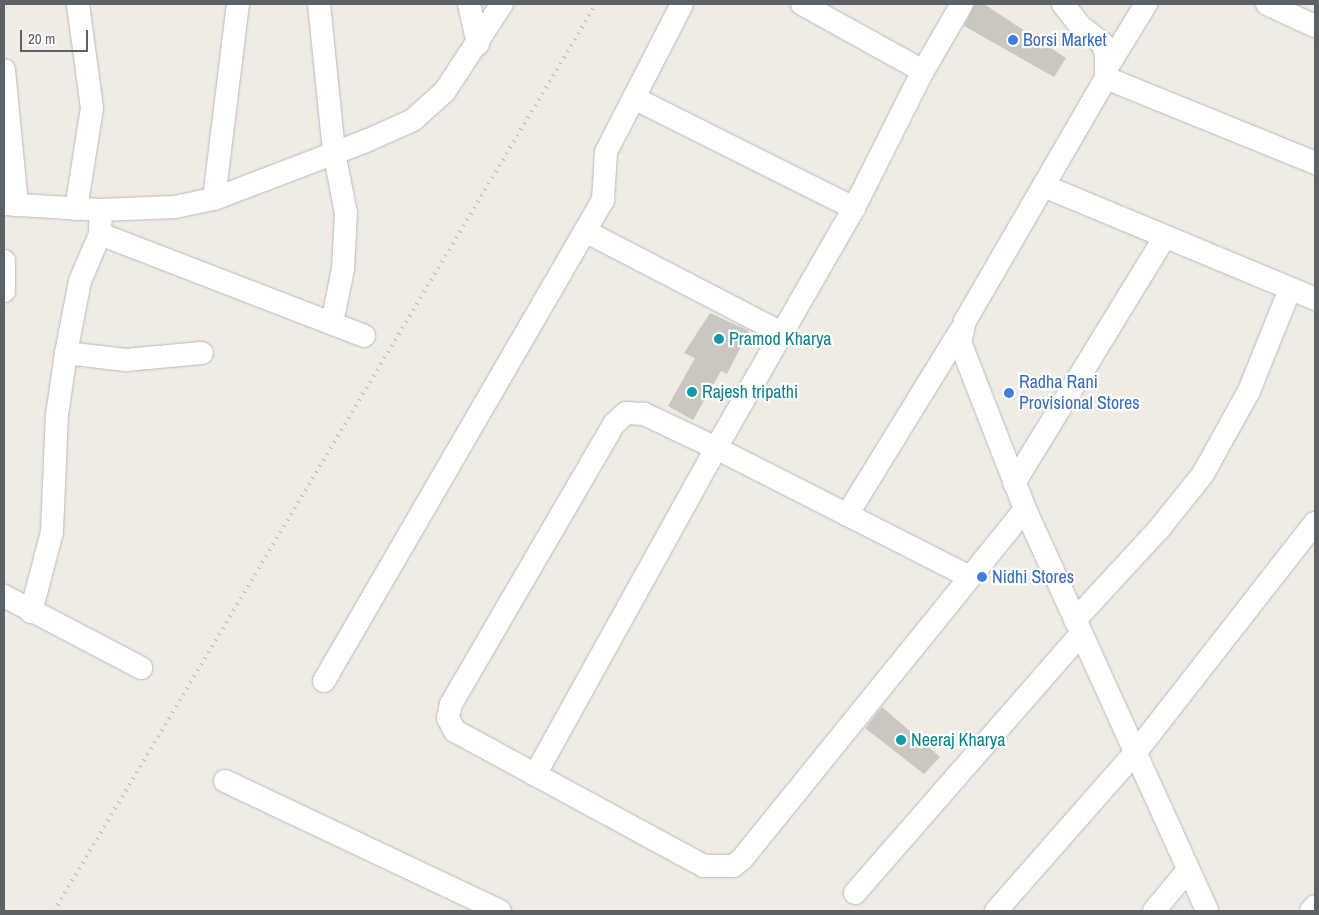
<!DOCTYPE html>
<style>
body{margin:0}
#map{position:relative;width:1319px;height:915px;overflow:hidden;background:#f0ebe3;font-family:"Archivo Narrow",sans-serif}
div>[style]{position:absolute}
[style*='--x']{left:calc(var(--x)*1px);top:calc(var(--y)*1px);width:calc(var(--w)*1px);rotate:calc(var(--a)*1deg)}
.building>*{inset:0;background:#cac6c0}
.roads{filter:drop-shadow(0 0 1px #b6babf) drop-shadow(0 0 1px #b6babf)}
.minor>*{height:22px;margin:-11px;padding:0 11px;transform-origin:11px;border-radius:11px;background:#fff}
.rail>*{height:4px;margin-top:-2px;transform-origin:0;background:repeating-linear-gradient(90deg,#b3b4b5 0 1px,transparent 0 7px)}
.dots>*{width:14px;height:14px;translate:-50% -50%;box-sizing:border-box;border:2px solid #fff;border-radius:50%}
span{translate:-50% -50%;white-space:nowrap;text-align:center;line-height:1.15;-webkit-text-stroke:4.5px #fff;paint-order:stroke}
.shop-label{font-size:18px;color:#366cbe}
.left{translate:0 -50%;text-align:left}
.culture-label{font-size:18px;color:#0d838f}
.frame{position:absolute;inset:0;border:5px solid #5b6165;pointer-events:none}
.scale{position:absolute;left:20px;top:30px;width:68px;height:22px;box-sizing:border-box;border:2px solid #5b6165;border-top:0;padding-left:6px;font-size:15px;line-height:18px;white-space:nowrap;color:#5b6165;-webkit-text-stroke:4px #fff;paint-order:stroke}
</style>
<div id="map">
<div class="building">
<div style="clip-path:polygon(975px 4px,984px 4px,1066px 58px,1054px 77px,964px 26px)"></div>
<div style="clip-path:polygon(710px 313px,749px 331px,727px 374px,721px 371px,693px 420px,668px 406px,695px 358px,684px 353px)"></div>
<div style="clip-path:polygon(882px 707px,940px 757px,924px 774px,865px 728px)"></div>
</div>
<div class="roads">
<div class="minor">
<div style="--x:319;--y:4;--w:149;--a:84.2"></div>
<div style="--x:334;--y:152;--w:62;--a:78.9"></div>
<div style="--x:346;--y:213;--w:56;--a:93.1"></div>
<div style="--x:343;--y:269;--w:55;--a:101.5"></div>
<div style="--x:469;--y:4;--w:41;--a:77.3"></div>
<div style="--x:802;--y:4;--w:138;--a:29"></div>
<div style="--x:1063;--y:4;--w:28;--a:52"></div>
<div style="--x:1080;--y:26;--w:28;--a:38"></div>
<div style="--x:1102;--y:43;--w:12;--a:70"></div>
<div style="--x:1106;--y:54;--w:24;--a:90"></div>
<div style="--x:1106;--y:78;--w:281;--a:120.1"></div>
<div style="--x:965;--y:321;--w:22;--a:103"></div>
<div style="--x:960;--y:342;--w:179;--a:68.7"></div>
<div style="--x:1025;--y:509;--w:441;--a:65.6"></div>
<div style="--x:1267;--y:4;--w:53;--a:24.6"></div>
<div style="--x:1108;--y:66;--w:73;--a:-58.5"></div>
<div style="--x:4;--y:70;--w:136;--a:84.5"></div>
<div style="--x:1106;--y:78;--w:226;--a:22.1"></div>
<div style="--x:636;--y:99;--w:244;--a:26.6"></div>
<div style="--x:1044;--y:186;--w:294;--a:22.6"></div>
<div style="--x:214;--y:199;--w:196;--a:-83"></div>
<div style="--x:4;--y:204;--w:97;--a:3.5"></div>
<div style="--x:101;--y:210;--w:74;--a:-2.3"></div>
<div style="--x:175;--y:207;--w:40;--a:-12"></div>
<div style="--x:214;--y:199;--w:163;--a:-20.9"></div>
<div style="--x:366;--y:141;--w:51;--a:-24.1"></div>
<div style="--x:413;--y:120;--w:43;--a:-42.2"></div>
<div style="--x:445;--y:91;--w:104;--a:-56.8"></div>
<div style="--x:76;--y:209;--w:102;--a:-81"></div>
<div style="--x:92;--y:108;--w:105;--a:-97.7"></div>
<div style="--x:585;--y:231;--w:222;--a:27.4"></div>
<div style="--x:100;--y:234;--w:283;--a:21.1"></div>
<div style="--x:4;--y:261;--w:30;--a:90"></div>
<div style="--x:66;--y:353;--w:60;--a:6.7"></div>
<div style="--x:126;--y:360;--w:76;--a:-5.3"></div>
<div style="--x:1014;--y:483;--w:287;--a:-58.5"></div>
<div style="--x:847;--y:515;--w:216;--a:-58.4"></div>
<div style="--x:970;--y:577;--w:285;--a:-153.1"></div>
<div style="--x:716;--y:448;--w:80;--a:-154.7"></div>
<div style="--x:644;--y:414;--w:18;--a:-177"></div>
<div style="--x:626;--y:413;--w:16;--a:137"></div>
<div style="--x:614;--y:424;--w:324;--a:120.2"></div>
<div style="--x:451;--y:704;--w:14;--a:102"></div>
<div style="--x:448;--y:718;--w:15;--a:62"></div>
<div style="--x:455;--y:731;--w:283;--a:28.5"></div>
<div style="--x:704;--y:866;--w:29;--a:0"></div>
<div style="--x:733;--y:866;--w:11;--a:-38"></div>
<div style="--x:742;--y:859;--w:450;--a:-51"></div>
<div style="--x:4;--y:596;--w:155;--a:27.7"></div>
<div style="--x:31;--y:612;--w:83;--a:-75.3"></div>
<div style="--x:52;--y:532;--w:117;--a:-87.6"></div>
<div style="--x:57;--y:415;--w:63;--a:-81.7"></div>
<div style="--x:66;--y:353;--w:73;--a:-79"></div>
<div style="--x:80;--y:281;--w:51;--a:-66.9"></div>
<div style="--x:100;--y:234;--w:24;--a:-88"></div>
<div style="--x:1075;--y:620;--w:124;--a:-47.3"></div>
<div style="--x:1159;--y:529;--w:70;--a:-51.3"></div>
<div style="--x:1203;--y:474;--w:95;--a:-61"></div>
<div style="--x:1249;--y:391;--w:110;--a:-68.1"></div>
<div style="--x:324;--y:681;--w:556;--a:-59.88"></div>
<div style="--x:603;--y:200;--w:48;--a:-86.4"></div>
<div style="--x:606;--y:152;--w:166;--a:-62.8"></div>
<div style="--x:535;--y:775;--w:374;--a:-61"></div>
<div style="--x:716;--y:448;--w:277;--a:-60.1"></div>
<div style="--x:854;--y:208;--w:153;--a:-63.3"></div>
<div style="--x:923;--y:71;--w:78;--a:-59.8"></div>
<div style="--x:225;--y:781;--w:304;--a:25.3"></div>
<div style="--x:855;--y:893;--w:344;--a:-48.9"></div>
<div style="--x:996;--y:911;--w:210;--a:-48.7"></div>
<div style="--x:1135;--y:753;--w:292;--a:-52"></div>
<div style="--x:1154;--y:911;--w:52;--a:-50.5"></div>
<div style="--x:1311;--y:911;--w:6;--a:-51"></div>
</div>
</div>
<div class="rail">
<div style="--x:54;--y:911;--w:1057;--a:-59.14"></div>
</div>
<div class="dots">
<div style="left:1013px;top:40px;background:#3f7fe0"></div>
<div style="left:719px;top:339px;background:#0f9aa8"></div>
<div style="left:692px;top:392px;background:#0f9aa8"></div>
<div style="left:1009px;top:393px;background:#3f7fe0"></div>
<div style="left:982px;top:577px;background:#3f7fe0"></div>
<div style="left:901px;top:740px;background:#0f9aa8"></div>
</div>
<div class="shop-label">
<span class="left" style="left:1023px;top:40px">Borsi Market</span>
<span class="left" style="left:1019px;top:393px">Radha Rani<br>Provisional Stores</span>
<span class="left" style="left:992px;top:577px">Nidhi Stores</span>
</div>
<div class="culture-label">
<span class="left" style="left:729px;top:339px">Pramod Kharya</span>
<span class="left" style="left:702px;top:392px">Rajesh tripathi</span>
<span class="left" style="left:911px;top:740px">Neeraj Kharya</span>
</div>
<div class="frame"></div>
<div class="scale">20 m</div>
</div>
